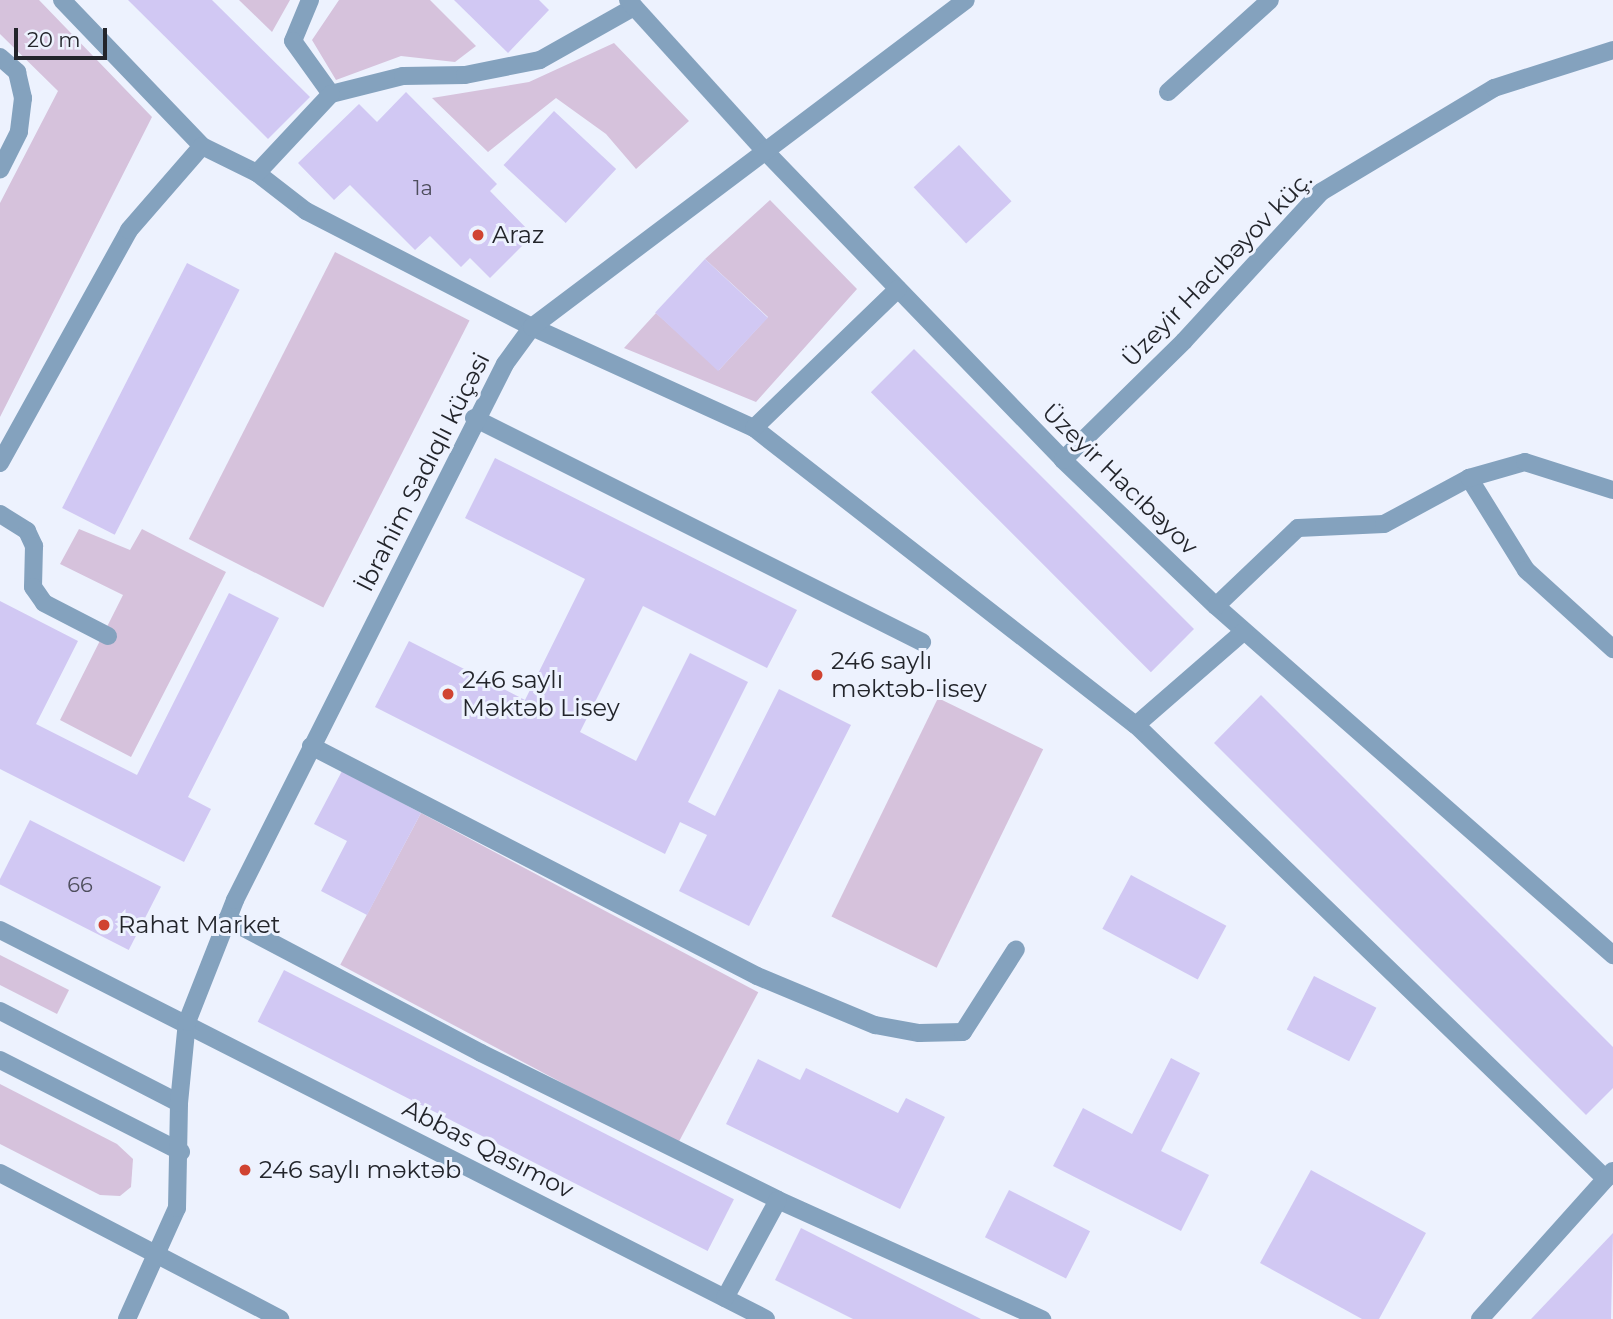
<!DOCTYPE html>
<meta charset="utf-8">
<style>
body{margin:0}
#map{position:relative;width:1613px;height:1319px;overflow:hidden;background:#edf2fe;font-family:Montserrat,sans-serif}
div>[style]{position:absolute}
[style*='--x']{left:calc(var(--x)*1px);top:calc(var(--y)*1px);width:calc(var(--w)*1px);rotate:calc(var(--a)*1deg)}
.green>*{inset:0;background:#d6c2dc;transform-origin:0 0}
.building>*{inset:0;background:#d1c8f3;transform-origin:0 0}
.minor>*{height:18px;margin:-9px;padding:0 9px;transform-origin:9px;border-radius:9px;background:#84a2be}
.dots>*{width:19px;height:19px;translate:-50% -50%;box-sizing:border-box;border:4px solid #edf2fe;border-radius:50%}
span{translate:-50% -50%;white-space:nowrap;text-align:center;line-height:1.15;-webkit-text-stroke:6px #edf2fe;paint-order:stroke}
.number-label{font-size:21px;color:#4e4e5d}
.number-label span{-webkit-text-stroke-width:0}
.poi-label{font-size:24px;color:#23252b}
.left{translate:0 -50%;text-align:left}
.street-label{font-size:24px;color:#23252b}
.scale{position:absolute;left:14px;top:28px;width:93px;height:32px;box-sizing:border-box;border:4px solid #23252b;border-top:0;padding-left:9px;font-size:21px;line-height:24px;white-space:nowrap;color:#23252b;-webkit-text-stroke:5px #edf2fe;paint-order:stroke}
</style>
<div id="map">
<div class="green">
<div style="clip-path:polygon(0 0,39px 0,152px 117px,0 417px,0 203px,58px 91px,0 34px)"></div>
<div style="clip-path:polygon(239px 0,290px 0,272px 32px)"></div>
<div style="clip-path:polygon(339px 0,430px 0,476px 46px,455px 62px,401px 56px,336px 80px,312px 40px)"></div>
<div style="clip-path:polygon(614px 43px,689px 121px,636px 169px,606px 134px,556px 98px,488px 152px,432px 98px,529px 82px)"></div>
<div style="clip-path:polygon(770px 200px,857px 289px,756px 402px,624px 348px,656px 313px,719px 370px,768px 317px,705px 259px)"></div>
<div style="left:335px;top:252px;width:151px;height:322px;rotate:27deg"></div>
<div style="clip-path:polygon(79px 529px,130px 550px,142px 529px,226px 572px,131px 757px,60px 720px,123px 595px,60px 564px)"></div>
<div style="left:938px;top:698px;width:117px;height:243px;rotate:26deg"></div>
<div style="left:421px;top:813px;width:382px;height:172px;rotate:28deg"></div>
<div style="clip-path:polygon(0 955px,69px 990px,57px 1014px,0 985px)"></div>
<div style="clip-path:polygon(0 1084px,117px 1144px,133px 1159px,131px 1187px,120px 1196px,100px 1195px,0 1144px)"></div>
</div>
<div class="building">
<div style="clip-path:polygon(128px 0,212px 0,310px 97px,268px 139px)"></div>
<div style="clip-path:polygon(454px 0,539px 0,549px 10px,508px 53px)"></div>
<div style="clip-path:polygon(406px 92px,497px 184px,490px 191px,533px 235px,490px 278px,470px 258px,461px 267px,430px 236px,415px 250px,350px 185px,334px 200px,298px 163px,359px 104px,377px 122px)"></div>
<div style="left:554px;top:111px;width:85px;height:74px;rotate:43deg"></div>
<div style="left:959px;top:145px;width:77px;height:62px;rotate:47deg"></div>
<div style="left:705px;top:259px;width:86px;height:73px;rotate:43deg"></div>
<div style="left:187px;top:263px;width:59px;height:275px;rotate:27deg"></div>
<div style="left:914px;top:349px;width:396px;height:61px;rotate:45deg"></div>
<div style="clip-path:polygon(495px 458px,797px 610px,767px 668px,643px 606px,580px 732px,636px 761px,690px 653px,748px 682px,688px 802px,715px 816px,779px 689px,851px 725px,749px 926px,679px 891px,707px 835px,680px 822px,665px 854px,375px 707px,409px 641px,525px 700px,585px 579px,465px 518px)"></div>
<div style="clip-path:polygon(229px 593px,279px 618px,188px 797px,211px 809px,184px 862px,0 769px,0 601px,78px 641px,36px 724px,137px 775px)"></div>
<div style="clip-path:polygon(1261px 695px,1613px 1047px,1613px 1088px,1586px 1115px,1214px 743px)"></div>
<div style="clip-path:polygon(342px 771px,421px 813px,367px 915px,321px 891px,347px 841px,314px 824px)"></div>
<div style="left:30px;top:820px;width:147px;height:71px;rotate:27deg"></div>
<div style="left:1131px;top:875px;width:108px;height:61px;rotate:28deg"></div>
<div style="left:284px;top:970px;width:505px;height:58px;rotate:27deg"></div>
<div style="left:1314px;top:976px;width:70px;height:60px;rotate:27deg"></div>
<div style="clip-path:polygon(1171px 1058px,1200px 1073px,1161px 1151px,1209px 1175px,1181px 1231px,1053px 1166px,1083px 1108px,1132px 1134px)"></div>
<div style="clip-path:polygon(758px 1059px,800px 1080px,806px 1068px,898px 1113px,906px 1098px,945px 1117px,900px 1209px,726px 1124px)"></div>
<div style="clip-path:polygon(1311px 1170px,1426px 1233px,1379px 1319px,1362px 1319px,1260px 1263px)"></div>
<div style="left:1009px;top:1190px;width:91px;height:53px;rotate:27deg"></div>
<div style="clip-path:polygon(801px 1228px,981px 1319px,853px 1319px,775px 1280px)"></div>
<div style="clip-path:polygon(1613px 1233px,1611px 1319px,1531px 1319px)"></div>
</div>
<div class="minor">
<div style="--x:62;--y:0;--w:202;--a:46.2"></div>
<div style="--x:202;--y:146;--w:61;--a:26.1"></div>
<div style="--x:257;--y:173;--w:62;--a:37.8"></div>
<div style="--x:306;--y:211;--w:254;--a:27.2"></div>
<div style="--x:532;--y:327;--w:244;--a:24.5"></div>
<div style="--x:754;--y:428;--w:484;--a:37.9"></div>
<div style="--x:1136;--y:725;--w:653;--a:44.01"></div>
<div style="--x:310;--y:0;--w:44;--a:112.5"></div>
<div style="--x:293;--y:41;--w:65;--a:54.4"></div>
<div style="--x:331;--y:94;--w:74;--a:-14"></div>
<div style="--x:403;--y:76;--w:62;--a:-0.9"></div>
<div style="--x:465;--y:75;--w:76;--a:-11.3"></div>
<div style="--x:540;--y:60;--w:108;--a:-29.4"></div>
<div style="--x:628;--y:0;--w:204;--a:47.8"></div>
<div style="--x:765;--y:151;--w:429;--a:46"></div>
<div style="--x:1063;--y:460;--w:211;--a:43.7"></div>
<div style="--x:1216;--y:606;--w:529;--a:41.32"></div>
<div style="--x:0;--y:57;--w:23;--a:41"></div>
<div style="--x:17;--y:72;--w:27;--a:77"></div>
<div style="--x:23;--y:98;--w:34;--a:97"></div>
<div style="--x:19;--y:132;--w:42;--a:116.6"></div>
<div style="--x:1168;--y:92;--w:137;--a:-42"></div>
<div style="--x:257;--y:173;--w:108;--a:-46.9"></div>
<div style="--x:474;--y:418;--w:501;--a:26.57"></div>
<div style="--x:754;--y:428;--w:200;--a:-44"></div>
<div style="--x:1063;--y:460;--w:170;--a:-44.5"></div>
<div style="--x:1184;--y:341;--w:202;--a:-47.4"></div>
<div style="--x:1321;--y:192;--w:202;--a:-31"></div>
<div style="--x:1494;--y:88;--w:125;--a:-17.7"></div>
<div style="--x:0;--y:463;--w:266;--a:-61"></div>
<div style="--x:129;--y:230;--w:111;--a:-49"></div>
<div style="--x:1469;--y:478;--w:108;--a:58.2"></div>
<div style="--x:1526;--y:570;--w:118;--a:42.2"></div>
<div style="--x:0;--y:514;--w:32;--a:32"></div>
<div style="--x:27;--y:531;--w:17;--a:65"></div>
<div style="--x:34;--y:546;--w:41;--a:91.4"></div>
<div style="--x:33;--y:587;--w:19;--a:55"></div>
<div style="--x:44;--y:603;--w:72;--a:27.3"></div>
<div style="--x:1216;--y:606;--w:113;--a:-43.6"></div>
<div style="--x:1298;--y:528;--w:86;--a:-2.7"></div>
<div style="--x:1384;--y:524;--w:97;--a:-28.4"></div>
<div style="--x:1469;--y:478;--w:58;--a:-15.9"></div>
<div style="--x:1525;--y:462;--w:92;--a:17.7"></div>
<div style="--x:1136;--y:725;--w:143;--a:-41"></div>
<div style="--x:311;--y:746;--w:502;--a:27.28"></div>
<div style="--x:757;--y:976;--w:128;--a:22.6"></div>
<div style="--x:875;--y:1025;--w:45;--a:10.3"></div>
<div style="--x:919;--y:1033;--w:44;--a:-1.3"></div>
<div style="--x:963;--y:1032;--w:98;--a:-57.4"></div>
<div style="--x:227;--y:919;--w:287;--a:27.8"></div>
<div style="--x:481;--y:1053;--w:331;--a:26.3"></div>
<div style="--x:778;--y:1200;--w:290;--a:24.3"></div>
<div style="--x:0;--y:930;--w:859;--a:26.92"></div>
<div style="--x:0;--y:1011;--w:201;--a:27.2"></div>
<div style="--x:0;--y:1060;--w:203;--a:26.9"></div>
<div style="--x:0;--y:1173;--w:316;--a:27.5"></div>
<div style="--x:725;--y:1298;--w:111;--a:-61.6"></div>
<div style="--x:127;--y:1319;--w:122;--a:-65.8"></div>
<div style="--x:177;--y:1208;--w:105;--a:-88.9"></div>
<div style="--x:179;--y:1103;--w:81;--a:-84.4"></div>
<div style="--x:187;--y:1022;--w:131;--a:-68.5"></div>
<div style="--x:235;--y:900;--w:600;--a:-63.26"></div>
<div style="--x:505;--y:364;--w:46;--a:-53.9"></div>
<div style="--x:532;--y:327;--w:543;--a:-37"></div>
<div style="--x:1480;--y:1319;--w:199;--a:-48.1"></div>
</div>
<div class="dots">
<div style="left:478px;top:235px;background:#d04331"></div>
<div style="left:817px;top:675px;background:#d04331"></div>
<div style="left:448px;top:694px;background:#d04331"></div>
<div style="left:104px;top:925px;background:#d04331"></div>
<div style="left:245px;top:1170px;background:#d04331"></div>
</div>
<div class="number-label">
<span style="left:423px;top:188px">1a</span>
<span style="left:80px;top:885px">66</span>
</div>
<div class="poi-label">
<span class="left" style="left:492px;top:235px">Araz</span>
<span class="left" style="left:831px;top:675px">246 saylı<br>məktəb-lisey</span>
<span class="left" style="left:462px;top:694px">246 saylı<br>Məktəb Lisey</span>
<span class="left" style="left:118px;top:925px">Rahat Market</span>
<span class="left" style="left:259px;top:1170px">246 saylı mәktәb</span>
</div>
<div class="street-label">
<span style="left:1217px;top:269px;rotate:-46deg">Üzeyir Hacıbəyov küç.</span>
<span style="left:423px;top:472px;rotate:-63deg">İbrahim Sadıqlı küçəsi</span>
<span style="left:1120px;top:479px;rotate:44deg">Üzeyir Hacıbəyov</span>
<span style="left:488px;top:1149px;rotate:27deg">Abbas Qasımov</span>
</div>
<div class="scale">20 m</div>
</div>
